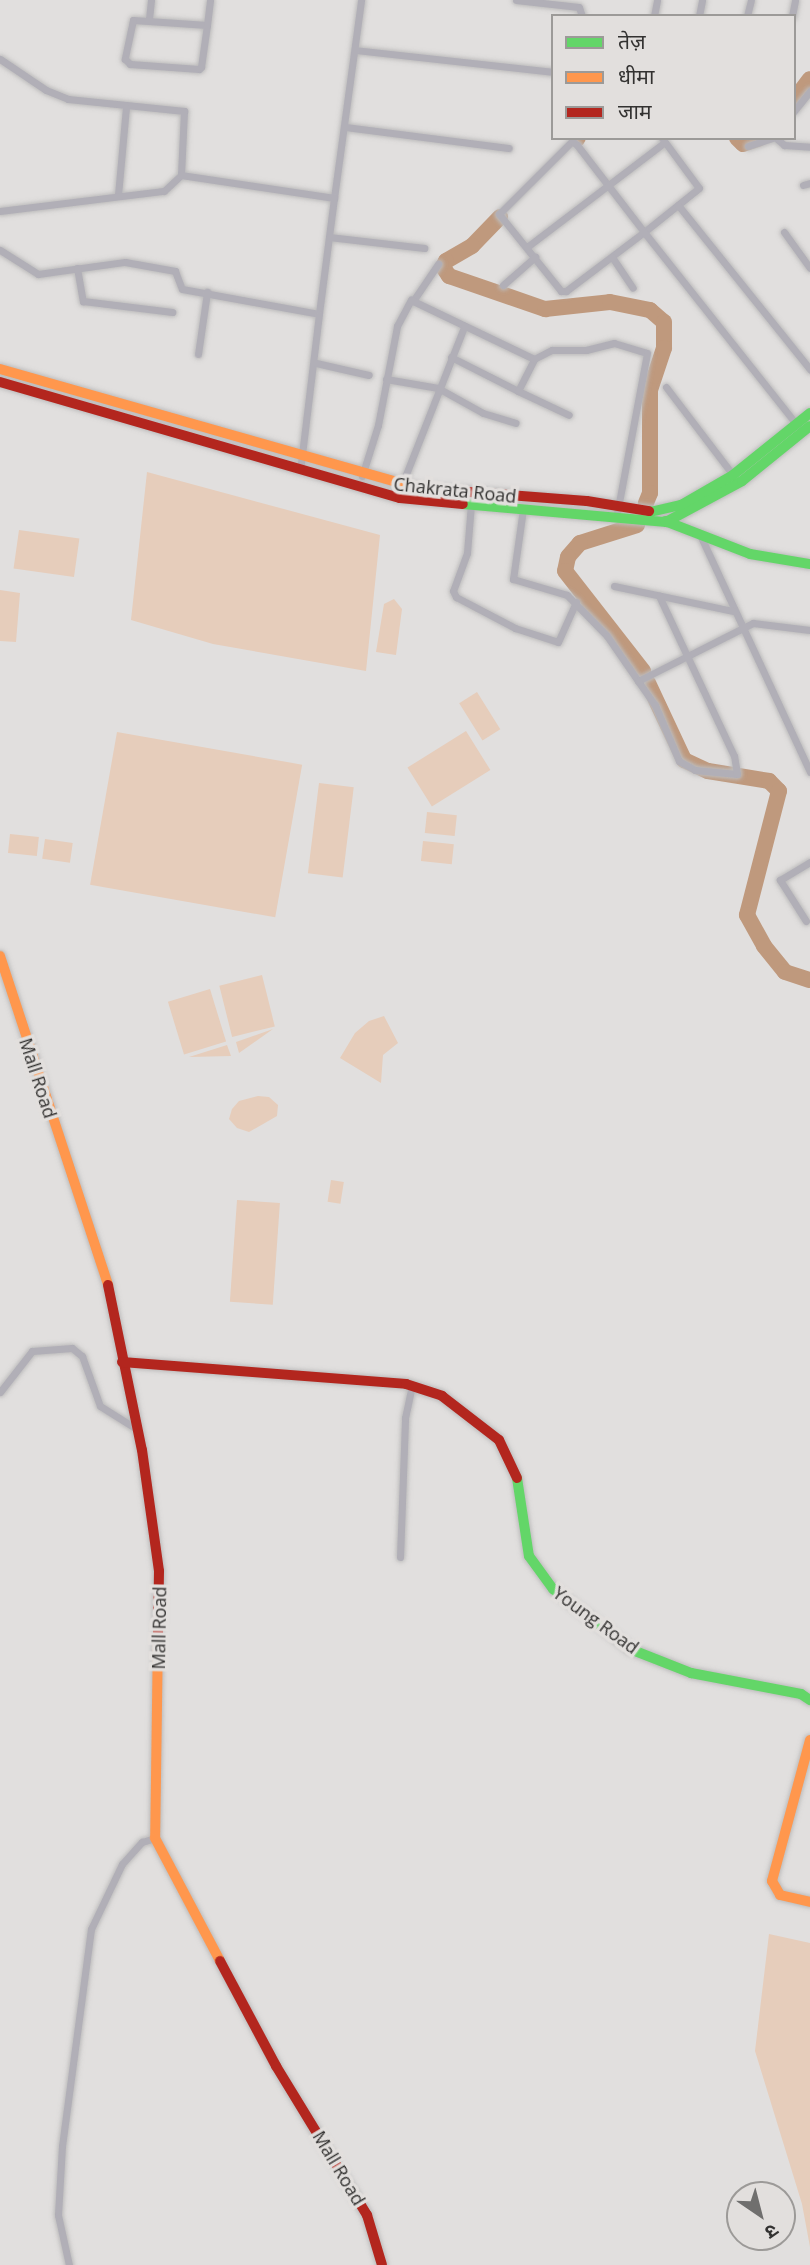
<!DOCTYPE html>
<meta charset="utf-8">
<style>
body{margin:0}
#map{position:relative;width:810px;height:2265px;overflow:hidden;background:#e1dfde;font-family:"Open Sans","Noto Sans Devanagari",sans-serif}
div>[style]{position:absolute}
[style*='--x']{left:calc(var(--x)*1px);top:calc(var(--y)*1px);width:calc(var(--w)*1px);rotate:calc(var(--a)*1deg)}
.green>*{inset:0;background:#e6cdbb;transform-origin:0 0}
.river>*{height:16px;margin:-8px;padding:0 8px;transform-origin:8px;border-radius:8px;background:#bf997d}
.roads{filter:drop-shadow(0 0 2px #bdbcbc) drop-shadow(0 0 2px #bdbcbc)}
.street>*{height:7px;margin:-3.5px;padding:0 3.5px;transform-origin:3.5px;border-radius:3.5px;background:#b1afb7}
.fast>*{height:10px;margin:-5px;padding:0 5px;transform-origin:5px;border-radius:5px;background:#63d668}
.slow>*{height:10px;margin:-5px;padding:0 5px;transform-origin:5px;border-radius:5px;background:#ff974d}
.jam>*{height:10px;margin:-5px;padding:0 5px;transform-origin:5px;border-radius:5px;background:#b3261e}
span{translate:-50% -50%;white-space:nowrap;text-align:center;line-height:1.15;-webkit-text-stroke:7px #e2dfdd;paint-order:stroke}
.street-label{font-size:18px;color:#333231}
.legend{position:absolute;left:551px;top:14px;width:245px;height:126px;box-sizing:border-box;background:#e2dfdd;border:2px solid #9c9a98;margin:0;padding:9px 12px;list-style:none;font-size:21px;color:#333231}
.legend li{display:flex;align-items:center;gap:14px;height:35px}
.legend b{width:35px;border:2px solid #9c9a98}
.north{position:absolute;left:726px;top:2181px;width:70px;height:70px;box-sizing:border-box;background:#e2dfdd;border:2px solid #9c9a98;border-radius:50%;rotate:145deg;font-size:19px;font-weight:700;line-height:28px;text-align:center;color:#333231}
.north::after{content:'';display:block;margin:auto;width:24px;height:32px;background:#706f6e;clip-path:polygon(50% 0,100% 100%,50% 72%,0 100%)}
</style>
<div id="map">
<div class="green">
<div style="clip-path:polygon(147px 472px,380px 535px,366px 671px,213px 644px,131px 620px)"></div>
<div style="left:19px;top:530px;width:61px;height:39px;rotate:8deg"></div>
<div style="clip-path:polygon(0 590px,20px 593px,16px 642px,0 641px)"></div>
<div style="clip-path:polygon(394px 599px,402px 609px,396px 655px,376px 652px,384px 604px)"></div>
<div style="left:477px;top:692px;width:44px;height:21px;rotate:58deg"></div>
<div style="left:466px;top:731px;width:46px;height:69px;rotate:58deg"></div>
<div style="left:117px;top:732px;width:188px;height:155px;rotate:10deg"></div>
<div style="left:319px;top:783px;width:35px;height:91px;rotate:7deg"></div>
<div style="left:427px;top:812px;width:30px;height:21px;rotate:6deg"></div>
<div style="left:10px;top:834px;width:29px;height:19px;rotate:6deg"></div>
<div style="left:45px;top:839px;width:28px;height:20px;rotate:8deg"></div>
<div style="left:423px;top:841px;width:31px;height:20px;rotate:6deg"></div>
<div style="left:262px;top:975px;width:53px;height:44px;rotate:76deg"></div>
<div style="left:210px;top:989px;width:55px;height:44px;rotate:73deg"></div>
<div style="clip-path:polygon(384px 1016px,398px 1043px,383px 1055px,381px 1083px,340px 1058px,355px 1033px,369px 1021px)"></div>
<div style="clip-path:polygon(273px 1029px,239px 1053px,236px 1042px)"></div>
<div style="clip-path:polygon(227px 1045px,231px 1056px,189px 1057px)"></div>
<div style="clip-path:polygon(258px 1096px,269px 1097px,278px 1105px,277px 1116px,249px 1132px,237px 1128px,229px 1119px,232px 1109px,239px 1101px)"></div>
<div style="left:331px;top:1180px;width:13px;height:22px;rotate:9deg"></div>
<div style="left:237px;top:1200px;width:43px;height:102px;rotate:4deg"></div>
<div style="clip-path:polygon(769px 1934px,810px 1943px,810px 2247px,802px 2204px,755px 2051px)"></div>
</div>
<div class="river">
<div style="--x:794;--y:100;--w:26;--a:-53"></div>
<div style="--x:737;--y:138;--w:8;--a:45"></div>
<div style="--x:743;--y:144;--w:18;--a:-19"></div>
<div style="--x:577;--y:139;--w:1;--a:-45"></div>
<div style="--x:500;--y:217;--w:40;--a:134"></div>
<div style="--x:472;--y:246;--w:30;--a:150"></div>
<div style="--x:446;--y:261;--w:7;--a:117"></div>
<div style="--x:443;--y:267;--w:11;--a:56"></div>
<div style="--x:449;--y:276;--w:102;--a:19"></div>
<div style="--x:545;--y:309;--w:65;--a:-6.1"></div>
<div style="--x:610;--y:302;--w:41;--a:11.3"></div>
<div style="--x:650;--y:310;--w:18;--a:41"></div>
<div style="--x:664;--y:322;--w:26;--a:90"></div>
<div style="--x:664;--y:348;--w:44;--a:108.4"></div>
<div style="--x:650;--y:390;--w:103;--a:90"></div>
<div style="--x:650;--y:493;--w:11;--a:112"></div>
<div style="--x:637;--y:525;--w:60;--a:162.5"></div>
<div style="--x:580;--y:543;--w:18;--a:131"></div>
<div style="--x:568;--y:557;--w:14;--a:102"></div>
<div style="--x:565;--y:571;--w:127;--a:52"></div>
<div style="--x:648;--y:683;--w:85;--a:64.9"></div>
<div style="--x:684;--y:760;--w:26;--a:25"></div>
<div style="--x:708;--y:771;--w:62;--a:9.3"></div>
<div style="--x:769;--y:781;--w:14;--a:45"></div>
<div style="--x:779;--y:791;--w:128;--a:104.5"></div>
<div style="--x:747;--y:915;--w:35;--a:61"></div>
<div style="--x:764;--y:946;--w:33;--a:51"></div>
<div style="--x:785;--y:972;--w:26;--a:18"></div>
</div>
<div class="roads">
<div class="street">
<div style="--x:516;--y:0;--w:63;--a:6.3"></div>
<div style="--x:579;--y:7;--w:9;--a:72"></div>
<div style="--x:654;--y:16;--w:16;--a:-79"></div>
<div style="--x:699;--y:16;--w:16;--a:-79"></div>
<div style="--x:747;--y:16;--w:16;--a:-76"></div>
<div style="--x:792;--y:16;--w:16;--a:-79"></div>
<div style="--x:149;--y:19;--w:19;--a:-84"></div>
<div style="--x:207;--y:25;--w:74;--a:-176.1"></div>
<div style="--x:133;--y:20;--w:40;--a:102"></div>
<div style="--x:125;--y:59;--w:7;--a:45"></div>
<div style="--x:130;--y:64;--w:69;--a:4.1"></div>
<div style="--x:199;--y:69;--w:3;--a:-45"></div>
<div style="--x:201;--y:67;--w:42;--a:-81.9"></div>
<div style="--x:207;--y:25;--w:25;--a:-83"></div>
<div style="--x:355;--y:50;--w:199;--a:6.3"></div>
<div style="--x:0;--y:59;--w:55;--a:34"></div>
<div style="--x:46;--y:90;--w:24;--a:22"></div>
<div style="--x:68;--y:99;--w:117;--a:5.9"></div>
<div style="--x:184;--y:111;--w:64;--a:92.7"></div>
<div style="--x:794;--y:111;--w:26;--a:-51"></div>
<div style="--x:345;--y:127;--w:165;--a:7.3"></div>
<div style="--x:662;--y:138;--w:62;--a:53.5"></div>
<div style="--x:699;--y:188;--w:70;--a:141.3"></div>
<div style="--x:644;--y:232;--w:98;--a:142.9"></div>
<div style="--x:566;--y:291;--w:5;--a:180"></div>
<div style="--x:561;--y:291;--w:99;--a:-128.8"></div>
<div style="--x:499;--y:214;--w:103;--a:-45"></div>
<div style="--x:572;--y:141;--w:6;--a:39"></div>
<div style="--x:577;--y:145;--w:110;--a:52.4"></div>
<div style="--x:644;--y:232;--w:248;--a:51.6"></div>
<div style="--x:776;--y:138;--w:11;--a:41"></div>
<div style="--x:784;--y:145;--w:26;--a:4"></div>
<div style="--x:748;--y:146;--w:25;--a:-18"></div>
<div style="--x:803;--y:185;--w:7;--a:-16"></div>
<div style="--x:118;--y:195;--w:88;--a:-84.8"></div>
<div style="--x:334;--y:198;--w:200;--a:-82.2"></div>
<div style="--x:678;--y:205;--w:211;--a:51.2"></div>
<div style="--x:0;--y:211;--w:165;--a:-7"></div>
<div style="--x:164;--y:191;--w:23;--a:-43"></div>
<div style="--x:181;--y:175;--w:155;--a:8.5"></div>
<div style="--x:334;--y:198;--w:117;--a:97.4"></div>
<div style="--x:784;--y:232;--w:44;--a:54.2"></div>
<div style="--x:329;--y:237;--w:96;--a:6.6"></div>
<div style="--x:527;--y:247;--w:173;--a:-37.3"></div>
<div style="--x:0;--y:250;--w:45;--a:32.3"></div>
<div style="--x:38;--y:274;--w:88;--a:-7.9"></div>
<div style="--x:125;--y:262;--w:51;--a:10.2"></div>
<div style="--x:175;--y:271;--w:19;--a:69"></div>
<div style="--x:182;--y:289;--w:139;--a:10.3"></div>
<div style="--x:319;--y:314;--w:157;--a:96.9"></div>
<div style="--x:612;--y:257;--w:37;--a:56"></div>
<div style="--x:77;--y:268;--w:34;--a:80"></div>
<div style="--x:83;--y:301;--w:90;--a:7"></div>
<div style="--x:503;--y:285;--w:43;--a:-41.2"></div>
<div style="--x:413;--y:301;--w:45;--a:-56"></div>
<div style="--x:198;--y:354;--w:63;--a:-81.7"></div>
<div style="--x:451;--y:357;--w:75;--a:26.9"></div>
<div style="--x:518;--y:391;--w:36;--a:-63"></div>
<div style="--x:316;--y:363;--w:54;--a:12.8"></div>
<div style="--x:386;--y:379;--w:53;--a:9.8"></div>
<div style="--x:438;--y:388;--w:51;--a:29.1"></div>
<div style="--x:483;--y:413;--w:34;--a:17"></div>
<div style="--x:666;--y:387;--w:111;--a:52.7"></div>
<div style="--x:518;--y:391;--w:56;--a:25.2"></div>
<div style="--x:362;--y:476;--w:53;--a:-72.6"></div>
<div style="--x:378;--y:425;--w:101;--a:-79.1"></div>
<div style="--x:397;--y:326;--w:30;--a:-62"></div>
<div style="--x:411;--y:300;--w:136;--a:25.6"></div>
<div style="--x:534;--y:359;--w:20;--a:-27"></div>
<div style="--x:552;--y:350;--w:34;--a:0"></div>
<div style="--x:586;--y:350;--w:29;--a:-14"></div>
<div style="--x:614;--y:343;--w:34;--a:17"></div>
<div style="--x:647;--y:353;--w:168;--a:100.6"></div>
<div style="--x:401;--y:487;--w:172;--a:-68.5"></div>
<div style="--x:471;--y:504;--w:49;--a:94.7"></div>
<div style="--x:467;--y:553;--w:40;--a:110.2"></div>
<div style="--x:453;--y:591;--w:7;--a:63"></div>
<div style="--x:456;--y:597;--w:67;--a:27.7"></div>
<div style="--x:515;--y:628;--w:45;--a:18"></div>
<div style="--x:558;--y:642;--w:44;--a:-65.8"></div>
<div style="--x:523;--y:509;--w:71;--a:98.1"></div>
<div style="--x:513;--y:579;--w:56;--a:16.5"></div>
<div style="--x:567;--y:595;--w:57;--a:45.7"></div>
<div style="--x:607;--y:636;--w:55;--a:55.4"></div>
<div style="--x:638;--y:681;--w:129;--a:-26.8"></div>
<div style="--x:753;--y:623;--w:57;--a:7"></div>
<div style="--x:701;--y:537;--w:259;--a:65.1"></div>
<div style="--x:614;--y:586;--w:122;--a:11.9"></div>
<div style="--x:638;--y:681;--w:29;--a:55"></div>
<div style="--x:655;--y:705;--w:61;--a:66.8"></div>
<div style="--x:679;--y:761;--w:18;--a:29"></div>
<div style="--x:695;--y:770;--w:42;--a:5.4"></div>
<div style="--x:737;--y:774;--w:18;--a:-99"></div>
<div style="--x:734;--y:756;--w:177;--a:-115.1"></div>
<div style="--x:806;--y:921;--w:49;--a:-122.4"></div>
<div style="--x:780;--y:880;--w:35;--a:-31"></div>
<div style="--x:0;--y:1392;--w:52;--a:-52"></div>
<div style="--x:32;--y:1351;--w:40;--a:-4.3"></div>
<div style="--x:72;--y:1348;--w:13;--a:39"></div>
<div style="--x:82;--y:1356;--w:53;--a:70.2"></div>
<div style="--x:100;--y:1406;--w:40;--a:32"></div>
<div style="--x:400;--y:1557;--w:139;--a:-87.9"></div>
<div style="--x:405;--y:1418;--w:33;--a:-78"></div>
<div style="--x:69;--y:2265;--w:51;--a:-102.4"></div>
<div style="--x:58;--y:2215;--w:69;--a:-86.7"></div>
<div style="--x:62;--y:2146;--w:219;--a:-82.4"></div>
<div style="--x:91;--y:1929;--w:72;--a:-64.5"></div>
<div style="--x:122;--y:1864;--w:30;--a:-48"></div>
<div style="--x:142;--y:1842;--w:14;--a:-17"></div>
</div>
<div class="fast">
<div style="--x:463;--y:504;--w:204;--a:5.1"></div>
<div style="--x:666;--y:522;--w:86;--a:-28.3"></div>
<div style="--x:742;--y:481;--w:87;--a:-39"></div>
<div style="--x:649;--y:511;--w:1;--a:45"></div>
<div style="--x:650;--y:512;--w:32;--a:-13"></div>
<div style="--x:681;--y:505;--w:60;--a:-30"></div>
<div style="--x:733;--y:475;--w:99;--a:-38.8"></div>
<div style="--x:665;--y:521;--w:91;--a:21.2"></div>
<div style="--x:750;--y:554;--w:61;--a:9.5"></div>
<div style="--x:517;--y:1478;--w:79;--a:81.3"></div>
<div style="--x:529;--y:1556;--w:41;--a:54"></div>
<div style="--x:553;--y:1589;--w:98;--a:37.9"></div>
<div style="--x:630;--y:1649;--w:66;--a:21.5"></div>
<div style="--x:691;--y:1673;--w:112;--a:10.8"></div>
<div style="--x:801;--y:1694;--w:11;--a:34"></div>
</div>
<div class="slow">
<div style="--x:0;--y:369;--w:435;--a:15.9"></div>
<div style="--x:0;--y:956;--w:346;--a:71.8"></div>
<div style="--x:158;--y:1634;--w:204;--a:90.8"></div>
<div style="--x:155;--y:1838;--w:139;--a:62.1"></div>
<div style="--x:810;--y:1740;--w:146;--a:105.1"></div>
<div style="--x:772;--y:1881;--w:16;--a:60"></div>
<div style="--x:780;--y:1895;--w:31;--a:13"></div>
</div>
<div class="jam">
<div style="--x:0;--y:382;--w:416;--a:16.2"></div>
<div style="--x:400;--y:498;--w:63;--a:5.4"></div>
<div style="--x:418;--y:488;--w:169;--a:4.4"></div>
<div style="--x:587;--y:501;--w:63;--a:9.2"></div>
<div style="--x:108;--y:1285;--w:168;--a:78.4"></div>
<div style="--x:142;--y:1450;--w:122;--a:82"></div>
<div style="--x:159;--y:1571;--w:63;--a:90.9"></div>
<div style="--x:122;--y:1362;--w:285;--a:4.4"></div>
<div style="--x:406;--y:1384;--w:38;--a:18"></div>
<div style="--x:442;--y:1396;--w:72;--a:37.7"></div>
<div style="--x:499;--y:1440;--w:42;--a:64.7"></div>
<div style="--x:220;--y:1961;--w:119;--a:61.9"></div>
<div style="--x:276;--y:2066;--w:175;--a:58.6"></div>
<div style="--x:367;--y:2215;--w:52;--a:73.3"></div>
</div>
</div>
<div class="street-label">
<span style="left:455px;top:490px;rotate:6deg">Chakrata Road</span>
<span style="left:38px;top:1078px;rotate:72deg">Mall Road</span>
<span style="left:596px;top:1620px;rotate:36deg">Young Road</span>
<span style="left:159px;top:1628px;rotate:-89deg">Mall Road</span>
<span style="left:339px;top:2168px;rotate:59deg">Mall Road</span>
</div>
<ul class="legend">
<li><b style="height:9px;background:#63d668"></b>तेज़</li>
<li><b style="height:9px;background:#ff974d"></b>धीमा</li>
<li><b style="height:9px;background:#b3261e"></b>जाम</li>
</ul>
<div class="north">उ</div>
</div>
